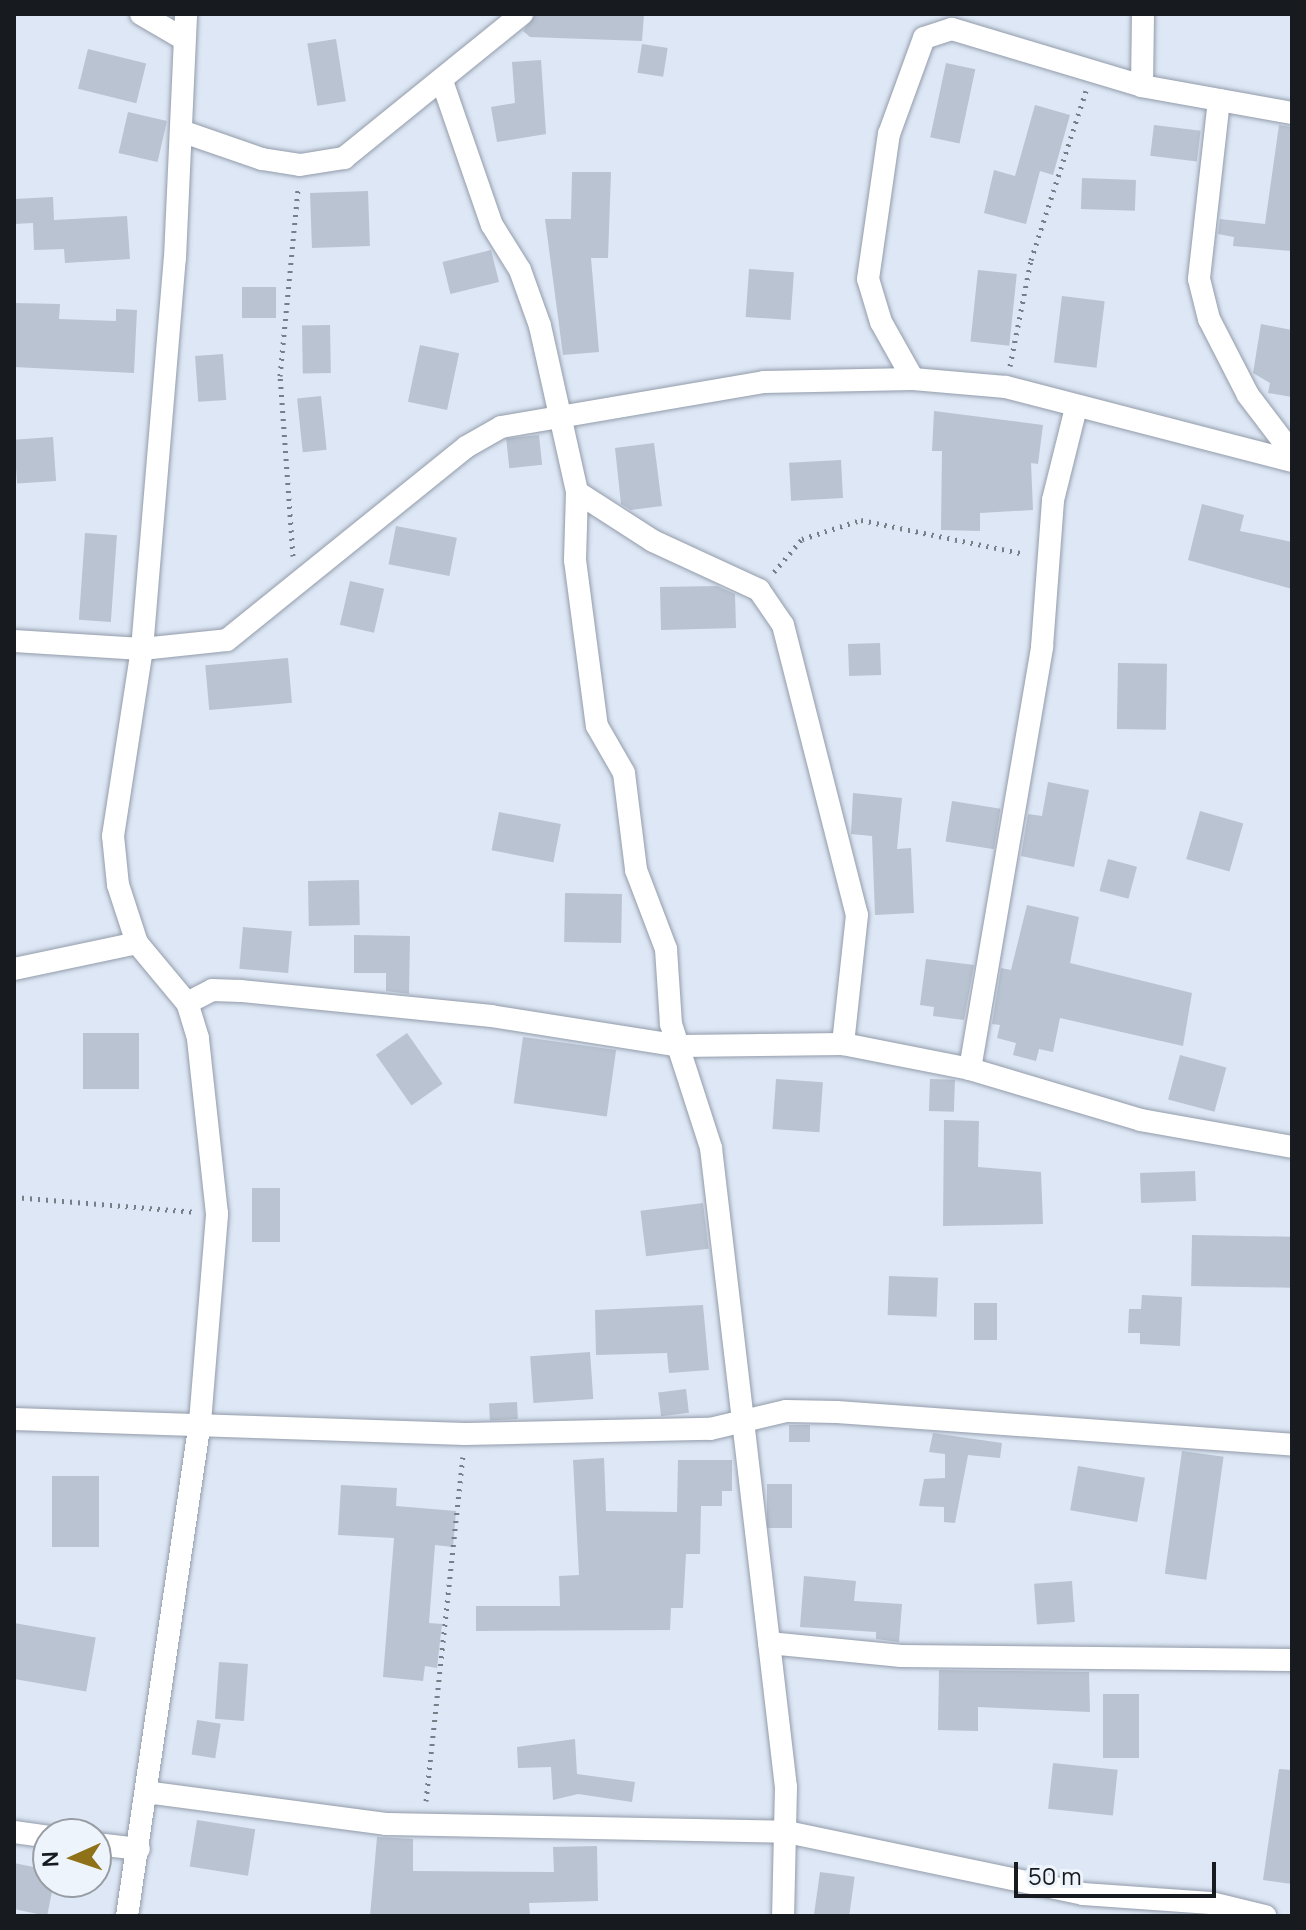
<!DOCTYPE html>
<style>
body{margin:0}
#map{position:relative;width:1306px;height:1930px;overflow:hidden;background:#dde7f5;font-family:Manrope,sans-serif}
div>[style]{position:absolute}
[style*='--x']{left:calc(var(--x)*1px);top:calc(var(--y)*1px);width:calc(var(--w)*1px);rotate:calc(var(--a)*1deg)}
.building>*{inset:0;background:#b9c3d1;transform-origin:0 0}
.path>*{height:5px;margin-top:-2.5px;transform-origin:0;background:repeating-linear-gradient(90deg,#777e87 0 2px,transparent 0 8px)}
.roads{filter:drop-shadow(0 0 2px #939caa) drop-shadow(0 0 2px #939caa)}
.street>*{height:22px;margin:-11px;padding:0 11px;transform-origin:11px;border-radius:11px;background:#fff}
span{translate:-50% -50%;white-space:nowrap;text-align:center;line-height:1.15;-webkit-text-stroke:6px #eef4fc;paint-order:stroke}
.frame{position:absolute;inset:0;border:16px solid #171b20;pointer-events:none}
.north{position:absolute;left:32px;top:1818px;width:80px;height:80px;box-sizing:border-box;background:#eef4fc;border:2px solid #989da4;border-radius:50%;rotate:267deg;font-size:22px;font-weight:700;line-height:32px;text-align:center;color:#171b20}
.north::after{content:'';display:block;margin:auto;width:28px;height:36px;background:#8f7217;clip-path:polygon(50% 0,100% 100%,50% 72%,0 100%)}
.scale{position:absolute;left:1014px;top:1862px;width:202px;height:36px;box-sizing:border-box;border:4px solid #171b20;border-top:0;padding-left:10px;font-size:24px;line-height:28px;white-space:nowrap;color:#171b20;-webkit-text-stroke:6px #eef4fc;paint-order:stroke}
</style>
<div id="map">
<div class="building">
<div style="clip-path:polygon(536px 14px,644px 14px,642px 41px,530px 37px,523px 31px)"></div>
<div style="left:336px;top:39px;width:63px;height:29px;rotate:81deg"></div>
<div style="left:642px;top:44px;width:26px;height:29px;rotate:9deg"></div>
<div style="left:88px;top:49px;width:60px;height:41px;rotate:14deg"></div>
<div style="clip-path:polygon(541px 60px,546px 134px,497px 142px,491px 107px,515px 103px,512px 62px)"></div>
<div style="left:946px;top:63px;width:30px;height:76px;rotate:12deg"></div>
<div style="clip-path:polygon(1035px 105px,1070px 115px,1053px 175px,1040px 171px,1026px 224px,984px 213px,994px 170px,1015px 176px)"></div>
<div style="left:128px;top:112px;width:40px;height:42px;rotate:13deg"></div>
<div style="left:1154px;top:125px;width:47px;height:31px;rotate:7deg"></div>
<div style="clip-path:polygon(1279px 125px,1292px 127px,1292px 251px,1233px 246px,1234px 237px,1218px 234px,1220px 219px,1265px 224px)"></div>
<div style="clip-path:polygon(572px 172px,611px 172px,608px 258px,591px 258px,599px 352px,563px 355px,545px 219px,571px 219px)"></div>
<div style="left:1082px;top:178px;width:54px;height:31px;rotate:2deg"></div>
<div style="left:368px;top:191px;width:55px;height:58px;rotate:88deg"></div>
<div style="clip-path:polygon(53px 197px,54px 220px,127px 216px,130px 259px,65px 263px,64px 249px,34px 250px,33px 223px,14px 224px,14px 199px)"></div>
<div style="left:491px;top:250px;width:33px;height:50px;rotate:76deg"></div>
<div style="left:749px;top:269px;width:45px;height:48px;rotate:4deg"></div>
<div style="left:978px;top:270px;width:39px;height:72px;rotate:6deg"></div>
<div style="left:242px;top:287px;width:34px;height:31px"></div>
<div style="left:1062px;top:296px;width:43px;height:67px;rotate:7deg"></div>
<div style="clip-path:polygon(14px 303px,60px 304px,59px 319px,116px 321px,116px 309px,137px 310px,134px 373px,14px 367px)"></div>
<div style="clip-path:polygon(1261px 324px,1292px 330px,1292px 397px,1268px 393px,1270px 383px,1253px 373px)"></div>
<div style="left:330px;top:325px;width:48px;height:28px;rotate:89deg"></div>
<div style="left:420px;top:345px;width:40px;height:58px;rotate:12deg"></div>
<div style="left:223px;top:354px;width:46px;height:28px;rotate:86deg"></div>
<div style="left:321px;top:396px;width:54px;height:24px;rotate:84deg"></div>
<div style="clip-path:polygon(934px 411px,1043px 425px,1038px 464px,1031px 463px,1033px 510px,980px 513px,980px 531px,941px 530px,942px 451px,932px 451px)"></div>
<div style="left:539px;top:435px;width:30px;height:33px;rotate:84deg"></div>
<div style="left:53px;top:437px;width:44px;height:39px;rotate:86deg"></div>
<div style="clip-path:polygon(654px 443px,662px 506px,631px 510px,621px 504px,615px 448px)"></div>
<div style="left:841px;top:460px;width:38px;height:52px;rotate:87deg"></div>
<div style="clip-path:polygon(1202px 504px,1244px 515px,1240px 531px,1292px 542px,1292px 589px,1188px 560px)"></div>
<div style="left:396px;top:526px;width:62px;height:39px;rotate:11deg"></div>
<div style="left:85px;top:533px;width:32px;height:87px;rotate:4deg"></div>
<div style="left:350px;top:581px;width:35px;height:45px;rotate:13deg"></div>
<div style="clip-path:polygon(717px 586px,735px 594px,736px 628px,661px 630px,660px 587px)"></div>
<div style="left:880px;top:643px;width:32px;height:32px;rotate:88deg"></div>
<div style="left:288px;top:658px;width:45px;height:83px;rotate:85deg"></div>
<div style="left:1118px;top:663px;width:49px;height:66px;rotate:1deg"></div>
<div style="clip-path:polygon(1048px 782px,1089px 790px,1074px 867px,1021px 856px,1028px 814px,1042px 816px)"></div>
<div style="clip-path:polygon(853px 793px,902px 798px,897px 849px,911px 848px,914px 913px,875px 915px,872px 836px,851px 834px)"></div>
<div style="left:952px;top:801px;width:49px;height:41px;rotate:9deg"></div>
<div style="left:1200px;top:811px;width:45px;height:50px;rotate:16deg"></div>
<div style="left:499px;top:812px;width:63px;height:39px;rotate:11deg"></div>
<div style="left:1108px;top:859px;width:30px;height:33px;rotate:15deg"></div>
<div style="left:359px;top:880px;width:45px;height:51px;rotate:89deg"></div>
<div style="left:565px;top:893px;width:57px;height:49px;rotate:1deg"></div>
<div style="clip-path:polygon(1027px 905px,1079px 917px,1070px 963px,1192px 993px,1183px 1046px,1060px 1018px,1053px 1052px,1039px 1049px,1036px 1061px,1013px 1055px,1016px 1043px,997px 1038px,1000px 1025px,992px 1024px,1001px 968px,1011px 970px)"></div>
<div style="left:243px;top:927px;width:49px;height:42px;rotate:5deg"></div>
<div style="clip-path:polygon(354px 935px,410px 936px,409px 994px,386px 991px,386px 973px,354px 973px)"></div>
<div style="clip-path:polygon(926px 959px,974px 965px,964px 1020px,933px 1016px,934px 1007px,920px 1005px)"></div>
<div style="left:83px;top:1033px;width:56px;height:56px"></div>
<div style="left:407px;top:1033px;width:62px;height:38px;rotate:55deg"></div>
<div style="left:523px;top:1037px;width:94px;height:67px;rotate:8deg"></div>
<div style="left:1180px;top:1055px;width:48px;height:46px;rotate:15deg"></div>
<div style="left:776px;top:1079px;width:47px;height:50px;rotate:4deg"></div>
<div style="left:930px;top:1079px;width:25px;height:32px;rotate:2deg"></div>
<div style="clip-path:polygon(944px 1120px,979px 1121px,978px 1167px,1041px 1172px,1043px 1224px,943px 1226px)"></div>
<div style="left:1195px;top:1171px;width:30px;height:55px;rotate:88deg"></div>
<div style="left:252px;top:1188px;width:28px;height:54px"></div>
<div style="left:703px;top:1203px;width:46px;height:63px;rotate:83deg"></div>
<div style="left:1192px;top:1235px;width:100px;height:51px;rotate:1deg"></div>
<div style="left:889px;top:1276px;width:49px;height:39px;rotate:2deg"></div>
<div style="clip-path:polygon(1142px 1295px,1182px 1297px,1180px 1346px,1140px 1344px,1140px 1333px,1128px 1333px,1129px 1309px,1141px 1309px)"></div>
<div style="left:974px;top:1303px;width:23px;height:37px"></div>
<div style="clip-path:polygon(703px 1305px,709px 1370px,669px 1373px,667px 1353px,596px 1355px,595px 1310px)"></div>
<div style="left:590px;top:1352px;width:47px;height:60px;rotate:86deg"></div>
<div style="left:686px;top:1389px;width:24px;height:28px;rotate:83deg"></div>
<div style="left:517px;top:1402px;width:17px;height:28px;rotate:87deg"></div>
<div style="left:789px;top:1425px;width:21px;height:17px"></div>
<div style="clip-path:polygon(933px 1433px,1002px 1443px,1000px 1458px,968px 1455px,955px 1523px,944px 1522px,944px 1507px,919px 1506px,924px 1479px,945px 1478px,945px 1454px,929px 1452px)"></div>
<div style="left:1182px;top:1451px;width:42px;height:124px;rotate:8deg"></div>
<div style="clip-path:polygon(604px 1458px,606px 1511px,677px 1512px,678px 1460px,732px 1460px,732px 1491px,722px 1491px,722px 1506px,701px 1506px,700px 1554px,686px 1554px,683px 1608px,671px 1608px,670px 1630px,476px 1631px,476px 1606px,560px 1606px,559px 1576px,579px 1575px,573px 1460px)"></div>
<div style="left:1078px;top:1466px;width:68px;height:45px;rotate:10deg"></div>
<div style="left:52px;top:1476px;width:47px;height:71px"></div>
<div style="left:767px;top:1484px;width:25px;height:44px"></div>
<div style="clip-path:polygon(341px 1485px,397px 1488px,396px 1506px,456px 1511px,453px 1547px,435px 1545px,429px 1623px,442px 1624px,437px 1668px,425px 1666px,423px 1681px,383px 1677px,394px 1538px,338px 1535px)"></div>
<div style="clip-path:polygon(804px 1576px,856px 1581px,854px 1601px,902px 1604px,899px 1642px,876px 1639px,876px 1632px,800px 1627px)"></div>
<div style="left:1072px;top:1581px;width:41px;height:38px;rotate:86deg"></div>
<div style="left:14px;top:1623px;width:83px;height:55px;rotate:10deg"></div>
<div style="left:219px;top:1662px;width:29px;height:57px;rotate:4deg"></div>
<div style="clip-path:polygon(939px 1670px,1089px 1672px,1090px 1712px,978px 1707px,978px 1731px,938px 1730px)"></div>
<div style="left:1103px;top:1694px;width:36px;height:64px"></div>
<div style="left:197px;top:1720px;width:24px;height:35px;rotate:9deg"></div>
<div style="clip-path:polygon(575px 1739px,577px 1774px,635px 1782px,632px 1802px,578px 1794px,553px 1800px,551px 1767px,518px 1768px,517px 1747px)"></div>
<div style="left:1053px;top:1763px;width:65px;height:46px;rotate:6deg"></div>
<div style="clip-path:polygon(1279px 1769px,1292px 1770px,1292px 1884px,1263px 1880px)"></div>
<div style="left:197px;top:1820px;width:59px;height:47px;rotate:9deg"></div>
<div style="clip-path:polygon(377px 1837px,413px 1839px,413px 1871px,554px 1872px,553px 1847px,597px 1846px,598px 1901px,529px 1903px,530px 1916px,370px 1916px)"></div>
<div style="clip-path:polygon(14px 1863px,48px 1870px,54px 1882px,47px 1916px,14px 1909px)"></div>
<div style="left:820px;top:1872px;width:35px;height:45px;rotate:8deg"></div>
</div>
<div class="path">
<div style="--x:1010;--y:366;--w:108;--a:-78.8"></div>
<div style="--x:1031;--y:260;--w:178;--a:-72"></div>
<div style="--x:293;--y:556;--w:180;--a:-94.1"></div>
<div style="--x:280;--y:376;--w:189;--a:-84.5"></div>
<div style="--x:774;--y:572;--w:43;--a:-49.7"></div>
<div style="--x:802;--y:539;--w:62;--a:-17.9"></div>
<div style="--x:861;--y:520;--w:167;--a:11.7"></div>
<div style="--x:14;--y:1197;--w:183;--a:4.7"></div>
<div style="--x:426;--y:1801;--w:346;--a:-83.9"></div>
</div>
<div class="roads">
<div class="street">
<div style="--x:141;--y:14;--w:50;--a:30.2"></div>
<div style="--x:442;--y:81;--w:152;--a:70.9"></div>
<div style="--x:492;--y:225;--w:53;--a:58.1"></div>
<div style="--x:520;--y:270;--w:59;--a:70.3"></div>
<div style="--x:540;--y:326;--w:170;--a:77.4"></div>
<div style="--x:577;--y:492;--w:90;--a:32.8"></div>
<div style="--x:653;--y:541;--w:117;--a:24.8"></div>
<div style="--x:759;--y:590;--w:42;--a:55.6"></div>
<div style="--x:783;--y:625;--w:299;--a:75.7"></div>
<div style="--x:857;--y:915;--w:130;--a:96.2"></div>
<div style="--x:843;--y:1044;--w:129;--a:11.1"></div>
<div style="--x:970;--y:1069;--w:178;--a:16.6"></div>
<div style="--x:1141;--y:1120;--w:153;--a:10.1"></div>
<div style="--x:1142;--y:86;--w:72;--a:-89.2"></div>
<div style="--x:1219;--y:100;--w:180;--a:96.4"></div>
<div style="--x:1199;--y:279;--w:41;--a:76"></div>
<div style="--x:1209;--y:319;--w:85;--a:62.8"></div>
<div style="--x:1248;--y:395;--w:73;--a:52.8"></div>
<div style="--x:181;--y:131;--w:86;--a:19.1"></div>
<div style="--x:262;--y:159;--w:38;--a:9"></div>
<div style="--x:300;--y:165;--w:45;--a:-9"></div>
<div style="--x:344;--y:158;--w:229;--a:-39"></div>
<div style="--x:913;--y:379;--w:65;--a:-119.3"></div>
<div style="--x:881;--y:322;--w:45;--a:-106.8"></div>
<div style="--x:868;--y:279;--w:147;--a:-81.8"></div>
<div style="--x:889;--y:134;--w:102;--a:-70"></div>
<div style="--x:924;--y:38;--w:29;--a:-18"></div>
<div style="--x:952;--y:29;--w:198;--a:16.7"></div>
<div style="--x:1142;--y:86;--w:152;--a:10.2"></div>
<div style="--x:577;--y:492;--w:68;--a:91.7"></div>
<div style="--x:575;--y:560;--w:167;--a:82.5"></div>
<div style="--x:597;--y:726;--w:54;--a:60.1"></div>
<div style="--x:624;--y:773;--w:98;--a:82.9"></div>
<div style="--x:636;--y:870;--w:85;--a:69.2"></div>
<div style="--x:666;--y:949;--w:75;--a:86.2"></div>
<div style="--x:671;--y:1024;--w:130;--a:72.1"></div>
<div style="--x:711;--y:1148;--w:643;--a:83.31"></div>
<div style="--x:786;--y:1787;--w:129;--a:91.3"></div>
<div style="--x:14;--y:641;--w:128;--a:3.6"></div>
<div style="--x:142;--y:649;--w:85;--a:-6"></div>
<div style="--x:227;--y:640;--w:307;--a:-38.9"></div>
<div style="--x:466;--y:447;--w:40;--a:-29.7"></div>
<div style="--x:501;--y:427;--w:267;--a:-9.7"></div>
<div style="--x:764;--y:382;--w:149;--a:-1.2"></div>
<div style="--x:913;--y:379;--w:93;--a:4.9"></div>
<div style="--x:1006;--y:387;--w:295;--a:14.5"></div>
<div style="--x:14;--y:969;--w:126;--a:-11.9"></div>
<div style="--x:187;--y:1003;--w:28;--a:-27"></div>
<div style="--x:212;--y:990;--w:29;--a:2"></div>
<div style="--x:241;--y:991;--w:251;--a:5.7"></div>
<div style="--x:491;--y:1016;--w:191;--a:9"></div>
<div style="--x:680;--y:1046;--w:163;--a:-0.7"></div>
<div style="--x:970;--y:1069;--w:428;--a:-80.3"></div>
<div style="--x:1042;--y:647;--w:147;--a:-85.7"></div>
<div style="--x:1053;--y:500;--w:95;--a:-76"></div>
<div style="--x:14;--y:1419;--w:451;--a:1.9"></div>
<div style="--x:465;--y:1434;--w:245;--a:-1.2"></div>
<div style="--x:710;--y:1429;--w:78;--a:-13.3"></div>
<div style="--x:786;--y:1411;--w:51;--a:1.1"></div>
<div style="--x:837;--y:1412;--w:456;--a:4.1"></div>
<div style="--x:769;--y:1643;--w:133;--a:5.6"></div>
<div style="--x:901;--y:1656;--w:391;--a:0.6"></div>
<div style="--x:146;--y:1792;--w:242;--a:7.6"></div>
<div style="--x:386;--y:1824;--w:401;--a:1.1"></div>
<div style="--x:787;--y:1832;--w:302;--a:11.8"></div>
<div style="--x:1083;--y:1894;--w:128;--a:4"></div>
<div style="--x:1211;--y:1903;--w:56;--a:13.5"></div>
<div style="--x:14;--y:1832;--w:34;--a:8"></div>
<div style="--x:96;--y:1844;--w:43;--a:6.6"></div>
<div style="--x:127;--y:1916;--w:499;--a:-81.6"></div>
<div style="--x:200;--y:1422;--w:209;--a:-85.3"></div>
<div style="--x:217;--y:1214;--w:177;--a:-96.2"></div>
<div style="--x:198;--y:1038;--w:37;--a:-107"></div>
<div style="--x:187;--y:1003;--w:78;--a:-129.8"></div>
<div style="--x:137;--y:943;--w:61;--a:-108.1"></div>
<div style="--x:118;--y:885;--w:49;--a:-95.8"></div>
<div style="--x:113;--y:836;--w:189;--a:-81.2"></div>
<div style="--x:142;--y:649;--w:392;--a:-85.2"></div>
<div style="--x:175;--y:258;--w:244;--a:-87.4"></div>
</div>
</div>
<div class="frame"></div>
<div class="north">N</div>
<div class="scale">50 m</div>
</div>
